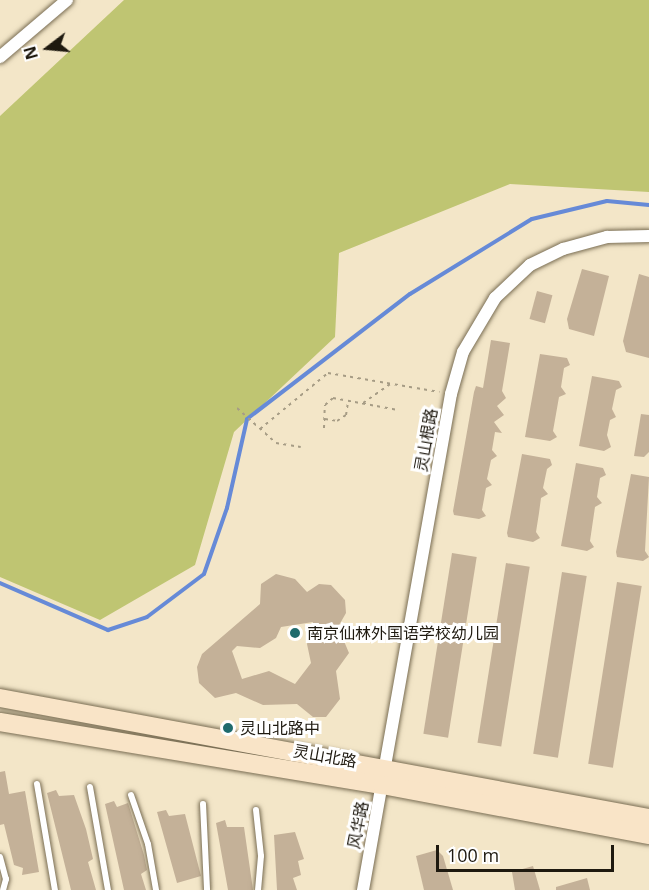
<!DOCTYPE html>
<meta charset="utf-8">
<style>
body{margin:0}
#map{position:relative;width:649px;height:890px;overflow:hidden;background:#f3e6c8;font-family:"Open Sans","Noto Sans SC",sans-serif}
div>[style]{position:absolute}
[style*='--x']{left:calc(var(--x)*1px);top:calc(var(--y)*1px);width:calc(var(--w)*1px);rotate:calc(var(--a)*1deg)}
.green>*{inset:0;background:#bfc572}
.stream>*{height:4px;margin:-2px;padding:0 2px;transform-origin:2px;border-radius:2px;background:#668ad7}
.building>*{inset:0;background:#c4b198;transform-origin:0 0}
.path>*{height:2px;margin-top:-1px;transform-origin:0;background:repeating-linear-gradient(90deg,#a69c85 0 3px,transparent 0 7.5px)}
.roads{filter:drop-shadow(0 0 2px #796d53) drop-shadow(0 0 2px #796d53)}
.lane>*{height:6px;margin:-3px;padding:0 3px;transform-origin:3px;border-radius:3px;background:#fff}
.street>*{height:12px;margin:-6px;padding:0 6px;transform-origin:6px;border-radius:6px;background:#fff}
.secondary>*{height:18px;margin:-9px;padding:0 9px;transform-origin:9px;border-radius:9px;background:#f9e4c7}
.dots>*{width:16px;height:16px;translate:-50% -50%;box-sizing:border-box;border:3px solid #fff;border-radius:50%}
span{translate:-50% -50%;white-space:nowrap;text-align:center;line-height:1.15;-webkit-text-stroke:6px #fff;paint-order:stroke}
.street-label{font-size:16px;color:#1e190f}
.poi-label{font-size:16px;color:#1e190f}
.left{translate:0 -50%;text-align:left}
.north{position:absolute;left:18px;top:18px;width:60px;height:60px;-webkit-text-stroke:4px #fff;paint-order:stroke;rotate:254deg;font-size:16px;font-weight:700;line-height:24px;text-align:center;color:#1e190f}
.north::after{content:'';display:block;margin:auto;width:21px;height:27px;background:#1e190f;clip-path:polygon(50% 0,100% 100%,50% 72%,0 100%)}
.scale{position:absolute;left:436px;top:845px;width:178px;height:27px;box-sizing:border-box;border:3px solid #1e190f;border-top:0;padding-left:8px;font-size:18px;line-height:21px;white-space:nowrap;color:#1e190f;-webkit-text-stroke:4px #fff;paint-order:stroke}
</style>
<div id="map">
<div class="green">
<div style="clip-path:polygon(124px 0,649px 0,649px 192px,510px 184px,339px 253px,335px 337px,234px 432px,195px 565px,100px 620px,0 577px,0 116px)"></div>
</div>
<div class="stream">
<div style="--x:0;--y:583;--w:118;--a:23.5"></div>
<div style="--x:108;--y:630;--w:41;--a:-18.4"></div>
<div style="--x:147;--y:617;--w:71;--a:-37"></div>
<div style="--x:204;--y:574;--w:70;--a:-70.8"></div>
<div style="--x:227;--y:508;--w:91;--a:-77.3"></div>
<div style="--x:247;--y:419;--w:205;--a:-37.5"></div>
<div style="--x:410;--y:294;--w:143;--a:-31.6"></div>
<div style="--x:532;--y:219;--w:77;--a:-13.5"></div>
<div style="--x:607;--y:201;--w:42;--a:5.4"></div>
</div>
<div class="building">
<div style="clip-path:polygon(582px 269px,609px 276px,594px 336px,569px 329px,567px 319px)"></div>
<div style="clip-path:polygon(639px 274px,649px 277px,649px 358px,626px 352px,623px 341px)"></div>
<div style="left:537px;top:291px;width:16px;height:29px;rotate:15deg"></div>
<div style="clip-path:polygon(491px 340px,510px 343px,502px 391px,506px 398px,497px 406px,504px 415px,494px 422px,502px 433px,495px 432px,492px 450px,497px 456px,491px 460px,487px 479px,492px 485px,486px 488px,482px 510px,486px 516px,479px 519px,454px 515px,453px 511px,474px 392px,476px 386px,483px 388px)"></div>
<div style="clip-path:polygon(540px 354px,567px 358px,570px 365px,564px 368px,561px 387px,566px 394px,559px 397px,553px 431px,557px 437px,550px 441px,525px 437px)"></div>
<div style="clip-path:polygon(592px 376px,619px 381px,622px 387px,616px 390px,612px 409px,616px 417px,610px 420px,607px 435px,611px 447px,604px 451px,579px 446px)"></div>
<div style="clip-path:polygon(641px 414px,649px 415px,649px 452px,644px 457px,634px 456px)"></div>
<div style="clip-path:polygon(522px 454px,550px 459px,552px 465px,547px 469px,543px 488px,548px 494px,541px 498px,539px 513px,536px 532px,540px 538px,533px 542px,508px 537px,507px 533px)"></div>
<div style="clip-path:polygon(576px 463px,603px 468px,606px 475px,600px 478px,597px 497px,602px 503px,595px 507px,590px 541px,594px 547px,587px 551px,561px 546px)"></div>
<div style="clip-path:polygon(631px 474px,649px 477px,645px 551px,649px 557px,643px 561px,617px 557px,616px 552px)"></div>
<div style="left:452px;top:553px;width:25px;height:183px;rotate:9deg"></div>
<div style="left:506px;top:563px;width:24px;height:182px;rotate:9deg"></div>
<div style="left:562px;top:572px;width:25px;height:184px;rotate:9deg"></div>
<div style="clip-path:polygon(evenodd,276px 574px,295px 579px,307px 592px,319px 584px,331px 585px,345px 600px,346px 613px,338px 627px,349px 653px,336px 671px,340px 699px,326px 717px,313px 717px,297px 704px,263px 705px,236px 693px,215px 698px,199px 683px,197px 667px,202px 654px,260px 604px,261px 584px,276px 574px,313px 622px,307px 644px,311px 663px,295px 684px,269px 671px,242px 679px,232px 651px,237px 646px,260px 648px,276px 638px,281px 627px,313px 622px)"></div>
<div style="left:617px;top:582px;width:25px;height:184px;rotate:9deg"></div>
<div style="clip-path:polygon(5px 771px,9px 794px,25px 791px,39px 872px,22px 875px,23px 868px,14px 865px,4px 824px,0 825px,0 772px)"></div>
<div style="clip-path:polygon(56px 790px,59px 796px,74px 795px,86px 829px,93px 859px,88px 862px,96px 890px,71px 890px,47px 793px)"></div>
<div style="clip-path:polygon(114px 801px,117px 807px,128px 803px,144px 855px,147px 870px,141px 874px,146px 890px,124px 890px,105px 804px)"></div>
<div style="clip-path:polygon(166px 810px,169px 816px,185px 814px,201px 876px,177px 883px,157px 812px)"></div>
<div style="clip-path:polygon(225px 820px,227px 827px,244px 827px,253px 890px,228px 890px,216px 823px)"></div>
<div style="clip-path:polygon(295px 832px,304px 859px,298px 861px,301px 875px,293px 878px,297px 890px,277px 890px,274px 835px)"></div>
<div style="clip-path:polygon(437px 850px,443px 856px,453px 890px,424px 890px,416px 856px)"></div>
<div style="clip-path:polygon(533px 866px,540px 890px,515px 890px,512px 872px)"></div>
<div style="clip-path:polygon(587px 878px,590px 890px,556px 890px,556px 887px)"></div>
</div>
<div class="path">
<div style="--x:363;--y:403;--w:33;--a:-35"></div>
<div style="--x:237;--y:408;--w:52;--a:41.9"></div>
<div style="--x:276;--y:443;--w:25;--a:9"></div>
<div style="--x:325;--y:419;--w:12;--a:9"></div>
<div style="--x:337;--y:421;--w:11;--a:-34"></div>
<div style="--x:346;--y:415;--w:13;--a:-81"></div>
<div style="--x:324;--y:428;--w:23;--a:-88"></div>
<div style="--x:325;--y:405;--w:11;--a:-41"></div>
<div style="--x:333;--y:398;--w:66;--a:10.5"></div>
<div style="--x:260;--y:429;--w:88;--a:-39.5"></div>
<div style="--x:328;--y:373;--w:113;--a:9.7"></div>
</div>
<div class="roads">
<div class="lane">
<div style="--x:37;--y:784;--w:108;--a:80.4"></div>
<div style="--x:90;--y:787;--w:105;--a:80.1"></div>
<div style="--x:131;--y:795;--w:52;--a:70.9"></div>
<div style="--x:148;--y:844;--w:47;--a:80.1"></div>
<div style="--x:203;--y:804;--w:86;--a:87.3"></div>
<div style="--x:256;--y:810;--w:46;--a:83.8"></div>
<div style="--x:261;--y:856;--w:34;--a:95"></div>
<div style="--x:0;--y:857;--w:23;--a:75"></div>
<div style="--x:6;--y:879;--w:11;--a:105"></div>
</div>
<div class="street">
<div style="--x:0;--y:57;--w:88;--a:-40.4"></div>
<div style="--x:363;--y:890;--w:504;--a:-79.94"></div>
<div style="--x:451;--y:394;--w:44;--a:-74.1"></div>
<div style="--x:463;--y:352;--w:63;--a:-59.3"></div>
<div style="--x:495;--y:298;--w:48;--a:-43.3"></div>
<div style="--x:530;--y:265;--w:37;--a:-26"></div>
<div style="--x:563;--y:249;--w:46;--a:-15.3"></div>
<div style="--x:607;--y:237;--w:42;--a:-1.4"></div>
</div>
<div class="secondary">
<div style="--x:0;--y:698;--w:660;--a:10.48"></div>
<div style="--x:0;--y:722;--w:387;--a:9.4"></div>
<div style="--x:382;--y:785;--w:272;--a:10.6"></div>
</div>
</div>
<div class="dots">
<div style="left:295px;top:633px;background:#1f6b6d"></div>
<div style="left:228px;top:728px;background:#1f6b6d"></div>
</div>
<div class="street-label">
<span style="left:426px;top:440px;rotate:-80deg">灵山根路</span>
<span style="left:325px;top:756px;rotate:10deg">灵山北路</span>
<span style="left:358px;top:825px;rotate:-79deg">风华路</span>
</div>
<div class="poi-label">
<span class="left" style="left:307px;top:633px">南京仙林外国语学校幼儿园</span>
<span class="left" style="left:240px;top:728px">灵山北路中</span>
</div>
<div class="north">N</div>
<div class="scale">100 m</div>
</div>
